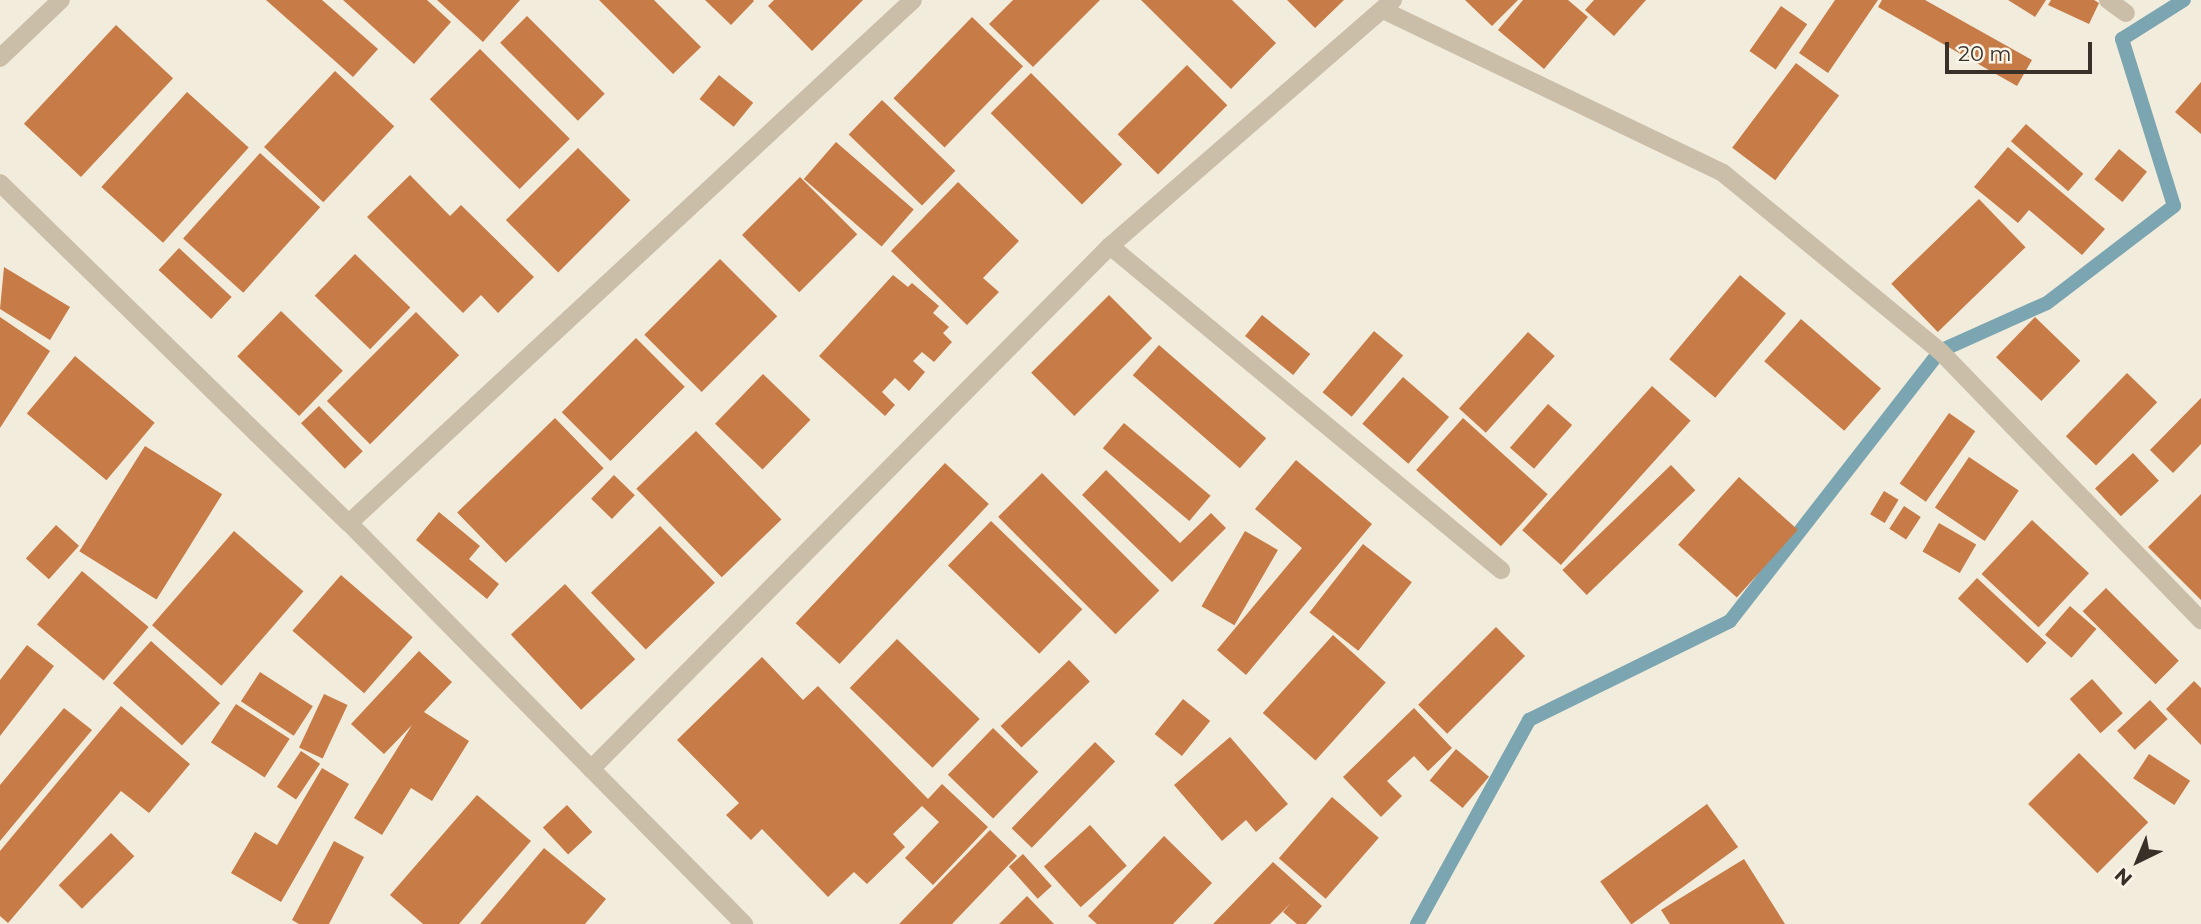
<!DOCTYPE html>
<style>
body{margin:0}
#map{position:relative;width:2201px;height:924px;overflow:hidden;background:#f2ecdd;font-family:Montserrat,sans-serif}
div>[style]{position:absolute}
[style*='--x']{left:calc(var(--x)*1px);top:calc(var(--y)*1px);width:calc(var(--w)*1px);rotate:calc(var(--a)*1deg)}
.stream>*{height:14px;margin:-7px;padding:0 7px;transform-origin:7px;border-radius:7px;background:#7ba5b0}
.building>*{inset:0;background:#c77b46;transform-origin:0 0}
.minor>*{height:18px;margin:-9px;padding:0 9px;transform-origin:9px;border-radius:9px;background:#cbbea8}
span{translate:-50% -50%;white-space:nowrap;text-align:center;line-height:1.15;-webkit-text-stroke:7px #faf5e9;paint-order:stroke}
.north{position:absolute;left:2103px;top:826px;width:70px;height:70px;-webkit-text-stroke:5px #faf5e9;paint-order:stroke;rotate:223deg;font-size:19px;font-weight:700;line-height:28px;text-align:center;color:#383029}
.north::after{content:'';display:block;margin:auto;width:24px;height:32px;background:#383029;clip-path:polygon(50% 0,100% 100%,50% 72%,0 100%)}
.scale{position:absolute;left:1945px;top:42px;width:147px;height:32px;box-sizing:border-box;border:4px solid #383029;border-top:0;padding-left:9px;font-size:21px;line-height:24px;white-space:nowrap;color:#383029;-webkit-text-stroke:5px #faf5e9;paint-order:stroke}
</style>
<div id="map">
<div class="stream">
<div style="--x:1417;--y:924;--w:233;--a:-61.2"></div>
<div style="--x:1529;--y:720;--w:224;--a:-26.2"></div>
<div style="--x:1730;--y:621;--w:342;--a:-52.1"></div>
<div style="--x:1940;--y:351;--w:117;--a:-24.2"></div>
<div style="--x:2047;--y:303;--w:160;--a:-37.4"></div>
<div style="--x:2174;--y:206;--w:175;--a:-107.3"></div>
<div style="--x:2122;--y:39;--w:73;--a:-32.2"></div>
</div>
<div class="building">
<div style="clip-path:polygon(266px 0,322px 0,378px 49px,353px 77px)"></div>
<div style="clip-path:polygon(343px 0,427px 0,451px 22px,414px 64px)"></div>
<div style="clip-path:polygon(437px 0,520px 0,483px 42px)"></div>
<div style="clip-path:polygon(599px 0,654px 0,701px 47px,673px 74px)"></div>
<div style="clip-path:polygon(705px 0,753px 0,754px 1px,731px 25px)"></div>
<div style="clip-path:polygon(774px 0,863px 0,812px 51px,768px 6px)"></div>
<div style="clip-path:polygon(1013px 0,1100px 0,1033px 67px,989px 24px)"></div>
<div style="clip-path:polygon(1141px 0,1232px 0,1276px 43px,1231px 89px)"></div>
<div style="clip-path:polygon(1287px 0,1344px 0,1315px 28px)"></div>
<div style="clip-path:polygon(1465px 0,1518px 0,1492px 26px)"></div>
<div style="clip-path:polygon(1523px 0,1568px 0,1588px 17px,1544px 69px,1498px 30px)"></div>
<div style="clip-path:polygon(1594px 0,1646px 0,1614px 36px,1585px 10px)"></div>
<div style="clip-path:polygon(1835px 0,1878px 0,1828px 73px,1799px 53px)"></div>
<div style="clip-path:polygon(1882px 0,1925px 0,2032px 60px,2017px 86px,1878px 7px)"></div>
<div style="clip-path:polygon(2008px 0,2046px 0,2035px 17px)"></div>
<div style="clip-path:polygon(2051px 0,2094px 0,2099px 3px,2089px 24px,2048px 5px)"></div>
<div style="left:1781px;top:6px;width:32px;height:55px;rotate:35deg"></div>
<div style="left:527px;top:16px;width:110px;height:38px;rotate:45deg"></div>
<div style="left:972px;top:17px;width:71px;height:113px;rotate:44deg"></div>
<div style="left:116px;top:25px;width:78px;height:135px;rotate:43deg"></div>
<div style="left:480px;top:49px;width:127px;height:71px;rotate:45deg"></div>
<div style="left:1796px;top:63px;width:54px;height:106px;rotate:37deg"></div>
<div style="left:1187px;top:65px;width:57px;height:98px;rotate:45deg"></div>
<div style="left:335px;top:71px;width:81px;height:104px;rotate:43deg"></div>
<div style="left:1031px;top:73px;width:129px;height:57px;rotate:45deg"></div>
<div style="left:719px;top:75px;width:44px;height:31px;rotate:39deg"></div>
<div style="clip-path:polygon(2201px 82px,2201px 134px,2175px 112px)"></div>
<div style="left:187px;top:92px;width:83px;height:128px;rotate:42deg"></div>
<div style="left:882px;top:100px;width:102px;height:48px;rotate:44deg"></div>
<div style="left:2026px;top:124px;width:76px;height:23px;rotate:41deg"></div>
<div style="left:836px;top:142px;width:103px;height:49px;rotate:41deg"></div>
<div style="clip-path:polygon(2008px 147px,2105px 229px,2082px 255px,2029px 210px,2018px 223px,1974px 187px)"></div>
<div style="left:578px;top:148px;width:74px;height:102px;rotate:45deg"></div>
<div style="left:2119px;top:149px;width:36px;height:39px;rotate:39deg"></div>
<div style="left:260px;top:153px;width:81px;height:115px;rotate:42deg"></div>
<div style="clip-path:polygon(410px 175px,450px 216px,461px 205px,534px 277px,498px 313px,481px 295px,463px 313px,367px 217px)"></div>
<div style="left:800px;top:177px;width:81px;height:82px;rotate:45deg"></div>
<div style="clip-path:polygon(958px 182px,1019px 241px,983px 278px,999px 292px,967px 325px,891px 251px)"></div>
<div style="left:1979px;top:199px;width:67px;height:122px;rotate:46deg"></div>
<div style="left:179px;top:248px;width:72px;height:30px;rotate:43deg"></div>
<div style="left:355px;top:254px;width:77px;height:58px;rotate:44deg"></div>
<div style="left:720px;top:259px;width:81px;height:107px;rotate:45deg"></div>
<div style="clip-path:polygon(4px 267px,70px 307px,50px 340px,0 309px)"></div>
<div style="clip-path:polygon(893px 275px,908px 287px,912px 283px,939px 306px,933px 313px,949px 327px,943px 333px,952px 342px,934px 362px,922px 352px,913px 361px,925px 372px,909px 391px,895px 378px,882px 392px,895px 405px,885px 416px,819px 356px)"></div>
<div style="left:1740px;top:275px;width:60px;height:110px;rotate:40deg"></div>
<div style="left:1109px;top:295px;width:61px;height:110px;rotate:45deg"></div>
<div style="left:281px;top:311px;width:86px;height:63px;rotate:44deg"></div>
<div style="left:416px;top:312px;width:61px;height:126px;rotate:45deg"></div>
<div style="left:1262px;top:315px;width:62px;height:27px;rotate:39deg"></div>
<div style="clip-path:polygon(0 317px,50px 351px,0 428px)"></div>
<div style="left:2035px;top:317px;width:63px;height:56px;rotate:44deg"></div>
<div style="left:1801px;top:319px;width:106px;height:56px;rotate:41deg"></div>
<div style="left:1374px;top:331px;width:38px;height:80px;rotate:40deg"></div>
<div style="left:1528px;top:332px;width:36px;height:103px;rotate:42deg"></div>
<div style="left:636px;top:338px;width:69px;height:105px;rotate:45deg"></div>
<div style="left:1159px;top:345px;width:142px;height:40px;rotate:41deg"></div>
<div style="left:75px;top:356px;width:104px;height:75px;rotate:40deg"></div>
<div style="left:2127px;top:373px;width:42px;height:88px;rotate:44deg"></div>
<div style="left:763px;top:374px;width:66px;height:69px;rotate:44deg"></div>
<div style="left:1403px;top:377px;width:61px;height:62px;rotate:41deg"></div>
<div style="left:1652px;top:386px;width:52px;height:194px;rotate:42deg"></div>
<div style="clip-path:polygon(2201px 398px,2201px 444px,2173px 473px,2150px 450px)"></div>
<div style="left:1548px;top:404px;width:32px;height:58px;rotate:41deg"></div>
<div style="left:319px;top:406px;width:63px;height:25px;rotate:46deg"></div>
<div style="left:1949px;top:413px;width:32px;height:86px;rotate:35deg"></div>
<div style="left:555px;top:418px;width:70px;height:136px;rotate:46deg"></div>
<div style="left:1463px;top:418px;width:114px;height:70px;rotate:42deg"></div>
<div style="left:1124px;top:423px;width:113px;height:33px;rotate:40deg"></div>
<div style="left:696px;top:431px;width:123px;height:83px;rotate:46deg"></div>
<div style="left:145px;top:446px;width:91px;height:124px;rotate:32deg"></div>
<div style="left:2133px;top:453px;width:38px;height:52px;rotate:47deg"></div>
<div style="left:1969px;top:457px;width:60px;height:61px;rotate:34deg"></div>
<div style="clip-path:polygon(1296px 460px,1372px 524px,1246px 675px,1217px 650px,1302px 548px,1255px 509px)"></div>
<div style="left:945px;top:463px;width:60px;height:219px;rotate:43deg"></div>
<div style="left:1671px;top:465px;width:35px;height:151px;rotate:46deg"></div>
<div style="clip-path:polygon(1106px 470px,1180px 543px,1211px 513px,1226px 528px,1172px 582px,1082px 495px)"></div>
<div style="left:1042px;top:473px;width:166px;height:62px;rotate:45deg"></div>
<div style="left:614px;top:475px;width:29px;height:33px;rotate:44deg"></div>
<div style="left:1739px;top:477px;width:79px;height:91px;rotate:42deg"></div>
<div style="left:1884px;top:491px;width:17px;height:27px;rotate:31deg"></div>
<div style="clip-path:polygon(2201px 494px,2201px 600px,2148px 547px)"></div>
<div style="left:1904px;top:506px;width:20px;height:27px;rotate:33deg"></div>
<div style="clip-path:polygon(439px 512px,480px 546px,469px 559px,499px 584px,487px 599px,416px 540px)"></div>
<div style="left:2032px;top:520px;width:78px;height:74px;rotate:43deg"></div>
<div style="left:991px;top:521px;width:127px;height:62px;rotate:44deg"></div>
<div style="left:1939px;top:523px;width:43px;height:33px;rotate:30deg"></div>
<div style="left:56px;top:525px;width:31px;height:45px;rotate:42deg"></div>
<div style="left:660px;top:526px;width:79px;height:96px;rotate:46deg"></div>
<div style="left:234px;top:531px;width:92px;height:125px;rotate:41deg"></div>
<div style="left:1245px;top:531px;width:38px;height:87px;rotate:30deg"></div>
<div style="left:1363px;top:544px;width:62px;height:87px;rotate:38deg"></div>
<div style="left:82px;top:571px;width:87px;height:70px;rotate:40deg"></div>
<div style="left:341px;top:575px;width:95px;height:74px;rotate:41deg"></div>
<div style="left:1977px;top:578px;width:95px;height:28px;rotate:43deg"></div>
<div style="left:565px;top:584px;width:103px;height:74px;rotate:47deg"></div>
<div style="left:2106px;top:588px;width:103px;height:33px;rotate:45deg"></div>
<div style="left:2070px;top:606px;width:35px;height:38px;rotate:41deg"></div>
<div style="left:1496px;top:627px;width:41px;height:110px;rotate:45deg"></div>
<div style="left:1333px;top:635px;width:71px;height:105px;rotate:42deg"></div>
<div style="left:897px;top:639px;width:115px;height:68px;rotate:44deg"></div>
<div style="left:151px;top:641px;width:93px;height:57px;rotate:42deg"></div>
<div style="clip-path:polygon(27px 645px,54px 666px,0 736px,0 680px)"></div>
<div style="clip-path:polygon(419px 651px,452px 682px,424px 712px,469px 741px,432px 801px,411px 788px,382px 835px,354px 818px,412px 725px,384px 754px,351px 724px)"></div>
<div style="clip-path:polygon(762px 657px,803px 700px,818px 686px,928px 799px,942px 784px,988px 827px,933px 885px,905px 858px,939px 822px,922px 806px,893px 834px,905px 847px,867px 884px,854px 872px,828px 897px,762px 829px,751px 840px,726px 815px,739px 803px,677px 740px)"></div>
<div style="left:1069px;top:660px;width:30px;height:95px;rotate:46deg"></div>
<div style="left:260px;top:672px;width:63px;height:35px;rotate:33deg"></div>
<div style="left:2092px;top:679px;width:46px;height:30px;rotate:48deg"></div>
<div style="clip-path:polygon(2194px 681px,2201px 688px,2201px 745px,2166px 709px)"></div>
<div style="left:324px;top:694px;width:26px;height:59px;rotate:25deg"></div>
<div style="left:1183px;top:699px;width:35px;height:45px;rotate:39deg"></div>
<div style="left:2150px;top:700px;width:26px;height:45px;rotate:47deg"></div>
<div style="left:236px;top:704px;width:64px;height:46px;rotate:33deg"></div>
<div style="clip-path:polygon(121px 706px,190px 764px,149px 813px,121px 791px,8px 923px,0 916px,0 851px)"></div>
<div style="clip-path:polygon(64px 708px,92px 730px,0 841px,0 785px)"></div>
<div style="clip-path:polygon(1414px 708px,1452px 748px,1428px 771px,1414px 756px,1387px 781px,1402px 796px,1381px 817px,1343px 777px)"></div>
<div style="left:993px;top:728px;width:63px;height:65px;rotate:44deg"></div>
<div style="clip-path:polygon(1230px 737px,1288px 804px,1256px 832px,1246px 820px,1222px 841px,1174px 785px)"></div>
<div style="left:1095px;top:742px;width:28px;height:120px;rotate:44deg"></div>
<div style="left:1456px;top:749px;width:43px;height:41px;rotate:40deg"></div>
<div style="left:301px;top:751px;width:23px;height:43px;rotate:34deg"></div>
<div style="left:2079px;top:753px;width:98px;height:72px;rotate:45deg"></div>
<div style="left:2149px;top:754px;width:49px;height:29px;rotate:33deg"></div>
<div style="clip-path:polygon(322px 768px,349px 784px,281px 902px,231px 873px,255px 832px,277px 845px)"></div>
<div style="clip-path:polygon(477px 795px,531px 841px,459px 924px,423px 924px,390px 895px)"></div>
<div style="left:1332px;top:797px;width:62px;height:81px;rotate:41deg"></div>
<div style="left:1707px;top:804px;width:53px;height:132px;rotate:54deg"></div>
<div style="left:567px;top:805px;width:37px;height:33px;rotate:47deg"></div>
<div style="left:1090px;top:825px;width:55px;height:62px;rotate:48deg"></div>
<div style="clip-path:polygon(990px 830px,1017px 856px,952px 924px,899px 924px)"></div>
<div style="left:111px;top:833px;width:33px;height:74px;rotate:45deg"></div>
<div style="clip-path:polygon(1164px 836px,1212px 883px,1173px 924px,1097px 924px,1088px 916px)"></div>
<div style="clip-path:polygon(334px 841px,364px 857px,329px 924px,299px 924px,292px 920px)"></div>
<div style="clip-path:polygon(544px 848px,606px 899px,585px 924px,480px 924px)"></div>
<div style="left:1023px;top:854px;width:43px;height:19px;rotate:48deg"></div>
<div style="clip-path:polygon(1744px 859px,1785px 924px,1670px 924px,1661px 910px)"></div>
<div style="clip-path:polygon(1273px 862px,1322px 906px,1306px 924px,1297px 924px,1283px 912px,1291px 903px,1270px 924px,1213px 924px)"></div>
<div style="clip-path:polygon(1027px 896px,1054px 924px,999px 924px)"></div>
</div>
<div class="minor">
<div style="--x:2108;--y:0;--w:22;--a:36"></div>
<div style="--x:1383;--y:10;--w:377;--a:25.6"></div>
<div style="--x:1723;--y:173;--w:281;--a:39.4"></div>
<div style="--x:1940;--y:351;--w:375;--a:45.9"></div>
<div style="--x:0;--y:58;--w:84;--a:-43.6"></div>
<div style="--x:0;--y:183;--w:487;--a:44.3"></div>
<div style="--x:349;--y:523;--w:563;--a:45.43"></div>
<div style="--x:1110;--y:246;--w:508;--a:39.65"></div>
<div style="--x:349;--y:523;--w:769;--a:-42.84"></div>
<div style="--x:591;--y:769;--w:737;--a:-45.22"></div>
<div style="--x:1110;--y:246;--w:375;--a:-41"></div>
</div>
<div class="north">N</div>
<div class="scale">20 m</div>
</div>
